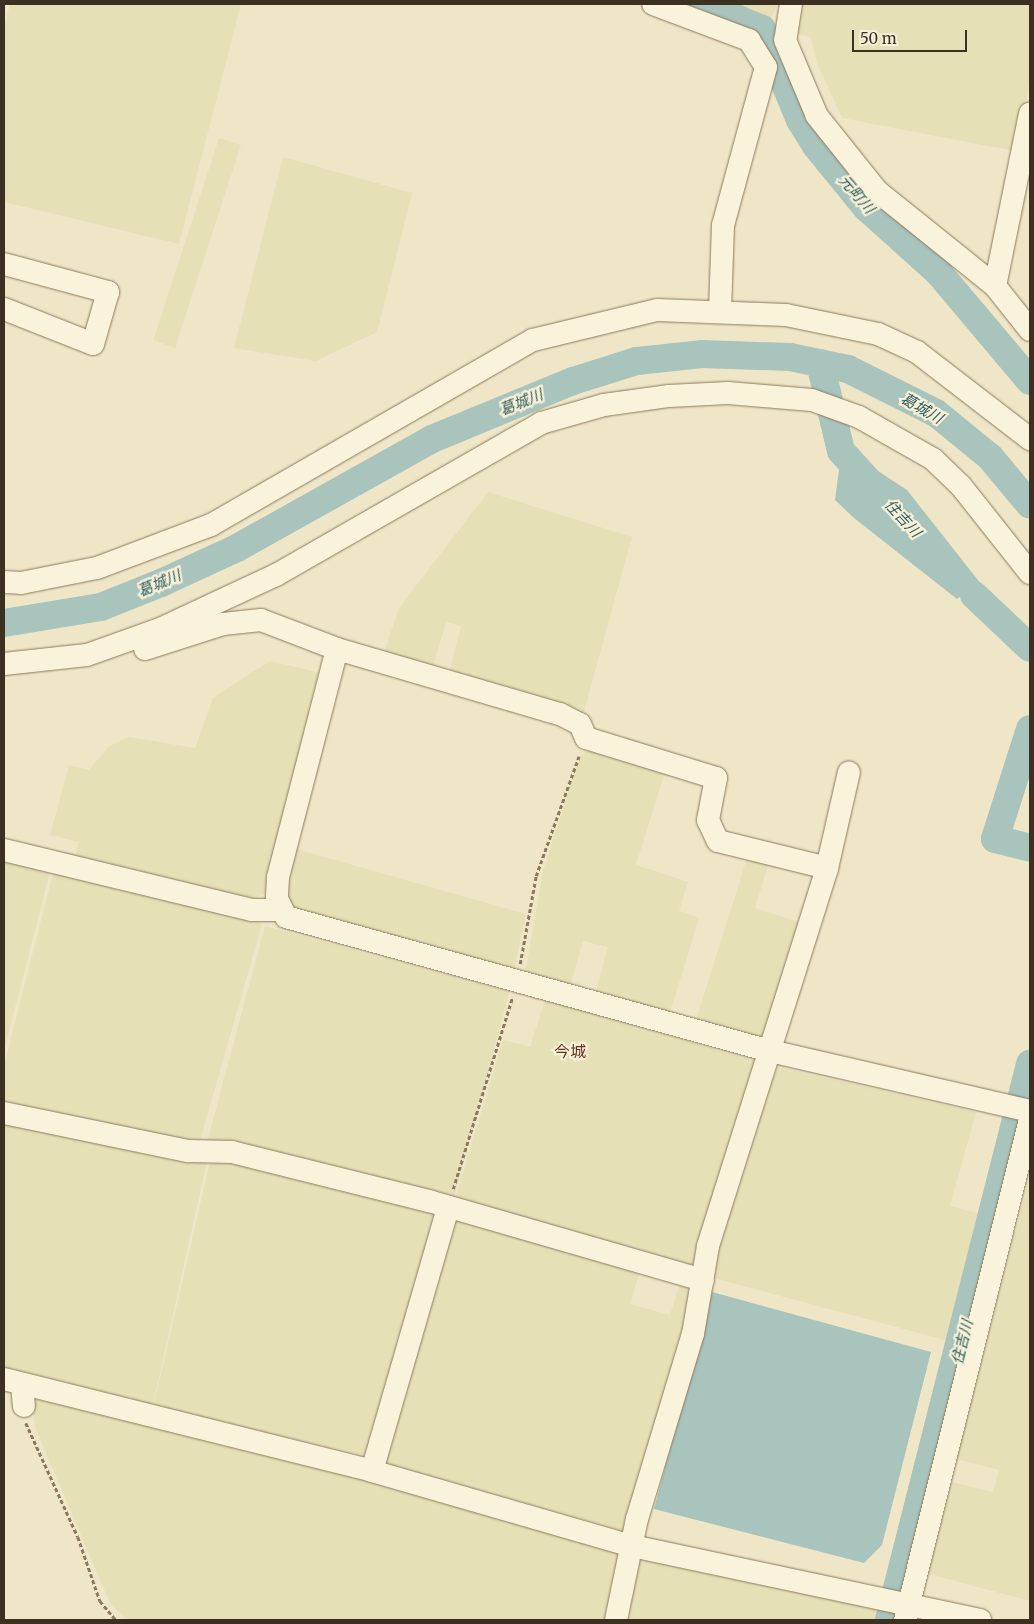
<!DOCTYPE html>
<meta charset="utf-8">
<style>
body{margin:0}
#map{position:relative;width:1034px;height:1624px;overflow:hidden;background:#efe6c8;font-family:Merriweather,"Noto Sans JP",serif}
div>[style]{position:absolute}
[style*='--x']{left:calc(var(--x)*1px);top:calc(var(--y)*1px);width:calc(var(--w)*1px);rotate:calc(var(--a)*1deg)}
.farmland>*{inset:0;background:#e5e0b6;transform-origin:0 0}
.water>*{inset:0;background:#a9c3bd}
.river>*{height:28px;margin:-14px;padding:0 14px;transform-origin:14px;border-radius:14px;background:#a9c3bd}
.path>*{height:2.5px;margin-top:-1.25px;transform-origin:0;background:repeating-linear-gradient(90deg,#8c795d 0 4px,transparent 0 6.5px)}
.roads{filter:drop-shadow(0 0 1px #8c795d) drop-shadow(0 0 1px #8c795d)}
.minor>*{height:22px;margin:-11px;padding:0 11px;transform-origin:11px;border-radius:11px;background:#f9f3dc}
span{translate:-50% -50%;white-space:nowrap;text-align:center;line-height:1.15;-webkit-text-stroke:4.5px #f6f0d8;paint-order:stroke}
.water-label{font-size:15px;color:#305c5c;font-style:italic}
.quarter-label{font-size:16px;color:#69341f}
.frame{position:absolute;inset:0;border:5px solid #3c3020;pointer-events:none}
.scale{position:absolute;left:852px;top:30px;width:115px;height:22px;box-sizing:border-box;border:2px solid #3c3020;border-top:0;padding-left:6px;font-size:15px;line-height:18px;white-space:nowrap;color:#3c3020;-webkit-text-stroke:4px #f6f0d8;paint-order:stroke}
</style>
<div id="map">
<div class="farmland">
<div style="clip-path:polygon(10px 4px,241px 4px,179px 244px,4px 202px,4px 27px)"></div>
<div style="clip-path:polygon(738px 4px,778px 4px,770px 20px)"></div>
<div style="clip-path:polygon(802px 4px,1030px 4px,1030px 76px,1019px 152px,842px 118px,817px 63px,811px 37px,796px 34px)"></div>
<div style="left:219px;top:138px;width:23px;height:213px;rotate:18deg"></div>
<div style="clip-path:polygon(283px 157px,412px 193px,377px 332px,316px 361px,234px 348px)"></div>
<div style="clip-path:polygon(488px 492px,632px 537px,583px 715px,449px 673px,461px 626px,446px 622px,432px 671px,383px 655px,399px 608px)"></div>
<div style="clip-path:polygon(270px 661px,321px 673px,264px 894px,252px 900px,75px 858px,79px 842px,50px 835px,69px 765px,89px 770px,109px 746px,129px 737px,195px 748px,213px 698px)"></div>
<div style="clip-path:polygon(593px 748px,666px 769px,636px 865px,688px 882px,679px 911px,699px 918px,669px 1016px,595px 994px,608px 947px,583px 941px,570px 987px,525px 974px,543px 871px,580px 756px)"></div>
<div style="clip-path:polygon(296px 849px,526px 914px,514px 971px,289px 907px,286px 888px)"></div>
<div style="clip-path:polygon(749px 852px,770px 859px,755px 908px,805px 924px,767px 1044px,695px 1023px)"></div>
<div style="clip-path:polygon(4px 857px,51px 868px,4px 1051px)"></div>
<div style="clip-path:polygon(54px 869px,245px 916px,262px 924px,199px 1144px,4px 1103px,4px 1066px)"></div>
<div style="left:265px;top:926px;width:253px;height:227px;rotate:15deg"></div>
<div style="clip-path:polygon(545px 1000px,759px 1062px,698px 1270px,454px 1202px,503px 1040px,530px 1047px)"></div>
<div style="clip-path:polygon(777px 1067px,976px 1112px,950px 1206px,989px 1216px,956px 1343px,710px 1277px)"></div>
<div style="clip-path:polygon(4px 1119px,208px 1157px,152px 1409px,4px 1368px)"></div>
<div style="left:211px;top:1157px;width:239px;height:256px;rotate:13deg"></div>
<div style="clip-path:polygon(1030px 1175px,1030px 1601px,928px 1574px,952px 1482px,993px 1492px,999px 1470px,957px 1459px)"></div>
<div style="clip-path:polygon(453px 1215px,641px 1268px,630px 1304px,670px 1315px,681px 1279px,696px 1283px,627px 1532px,381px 1462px)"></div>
<div style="clip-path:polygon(30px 1394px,303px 1459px,621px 1549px,606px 1620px,126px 1620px,109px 1601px,36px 1430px)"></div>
<div style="clip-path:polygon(640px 1556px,889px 1607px,885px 1620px,621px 1620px)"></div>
</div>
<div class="water">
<div style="clip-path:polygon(841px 455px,875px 469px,907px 490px,1007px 617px,999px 623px,962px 595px,957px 599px,854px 518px,835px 500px)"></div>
<div style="clip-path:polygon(712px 1292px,931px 1352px,882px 1545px,864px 1563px,654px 1509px)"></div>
</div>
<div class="river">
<div style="--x:703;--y:4;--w:64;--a:23"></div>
<div style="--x:762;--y:29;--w:99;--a:67.3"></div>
<div style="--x:800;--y:120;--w:31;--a:58"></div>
<div style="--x:816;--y:146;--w:79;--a:50.7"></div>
<div style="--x:866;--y:207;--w:98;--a:42.1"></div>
<div style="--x:939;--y:273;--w:141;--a:49.9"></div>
<div style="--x:820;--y:363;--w:90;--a:76.6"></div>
<div style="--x:841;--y:451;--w:46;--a:47.6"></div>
<div style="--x:974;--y:595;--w:77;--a:43.4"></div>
<div style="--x:4;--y:623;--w:98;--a:-9.4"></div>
<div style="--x:101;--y:607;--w:65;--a:-21.8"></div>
<div style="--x:161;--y:583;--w:84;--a:-24.7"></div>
<div style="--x:237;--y:548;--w:223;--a:-29.2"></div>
<div style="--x:432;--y:439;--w:152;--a:-22.4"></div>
<div style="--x:573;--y:381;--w:67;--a:-17.4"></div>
<div style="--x:637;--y:361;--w:65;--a:-6.1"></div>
<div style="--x:702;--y:354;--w:88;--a:2"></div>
<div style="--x:790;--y:357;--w:59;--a:11.7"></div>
<div style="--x:848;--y:369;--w:98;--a:26.6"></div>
<div style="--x:936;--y:413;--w:70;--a:39.2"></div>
<div style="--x:990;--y:457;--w:62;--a:50.2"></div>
<div style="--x:1030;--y:729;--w:115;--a:107.7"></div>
<div style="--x:995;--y:839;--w:36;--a:14"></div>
<div style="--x:889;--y:1620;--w:574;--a:-75.77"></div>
</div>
<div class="path">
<div style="--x:520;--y:964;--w:89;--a:-79.7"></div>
<div style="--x:536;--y:876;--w:127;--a:-70.3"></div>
<div style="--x:453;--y:1189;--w:200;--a:-72.8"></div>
<div style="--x:26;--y:1423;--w:125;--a:65.5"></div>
<div style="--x:78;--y:1537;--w:68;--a:71"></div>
<div style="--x:100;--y:1601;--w:25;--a:50"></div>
</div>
<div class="roads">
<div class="minor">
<div style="--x:653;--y:4;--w:103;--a:20.6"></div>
<div style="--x:749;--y:40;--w:32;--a:58"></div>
<div style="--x:766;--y:67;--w:164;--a:105.2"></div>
<div style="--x:723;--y:225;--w:85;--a:92"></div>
<div style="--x:791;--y:4;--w:36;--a:99"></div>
<div style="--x:785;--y:40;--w:82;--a:67.2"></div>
<div style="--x:817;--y:116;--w:96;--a:51.3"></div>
<div style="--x:877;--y:191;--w:151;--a:38.8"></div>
<div style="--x:995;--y:286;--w:56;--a:51.5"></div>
<div style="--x:4;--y:264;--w:108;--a:15.1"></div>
<div style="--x:108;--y:292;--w:54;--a:106.1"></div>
<div style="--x:93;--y:344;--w:96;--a:-158.5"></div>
<div style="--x:995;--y:286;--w:176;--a:-78.5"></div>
<div style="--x:4;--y:582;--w:17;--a:3"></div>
<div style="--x:21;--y:583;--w:77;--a:-11.2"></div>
<div style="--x:97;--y:568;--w:122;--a:-20.7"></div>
<div style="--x:211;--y:525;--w:371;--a:-29.9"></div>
<div style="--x:533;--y:340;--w:128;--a:-13.6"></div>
<div style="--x:657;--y:310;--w:129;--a:2.2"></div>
<div style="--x:786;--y:315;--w:94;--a:11.7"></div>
<div style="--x:878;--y:334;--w:43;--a:24.8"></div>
<div style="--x:917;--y:352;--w:143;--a:37.6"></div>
<div style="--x:145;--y:649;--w:82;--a:-17.8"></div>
<div style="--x:223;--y:624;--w:38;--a:-6"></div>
<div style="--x:261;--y:620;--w:81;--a:20.9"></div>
<div style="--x:337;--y:649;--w:232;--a:16.3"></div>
<div style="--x:560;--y:714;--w:22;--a:27"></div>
<div style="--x:580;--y:724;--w:15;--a:67"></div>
<div style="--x:586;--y:738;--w:136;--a:17.1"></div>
<div style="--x:716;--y:778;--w:43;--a:100.8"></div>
<div style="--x:708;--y:820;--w:23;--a:65"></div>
<div style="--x:718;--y:841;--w:112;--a:13.9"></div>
<div style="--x:337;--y:649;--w:236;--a:104.5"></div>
<div style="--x:278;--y:877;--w:22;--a:93"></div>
<div style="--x:277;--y:899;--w:20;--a:63"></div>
<div style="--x:286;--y:917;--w:502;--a:15.48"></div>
<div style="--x:770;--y:1051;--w:267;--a:13"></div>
<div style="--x:4;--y:664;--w:83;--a:-6.2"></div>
<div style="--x:87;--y:655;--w:77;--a:-19.6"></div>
<div style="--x:160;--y:629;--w:128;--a:-25"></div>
<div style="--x:276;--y:575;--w:305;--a:-29.8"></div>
<div style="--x:541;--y:423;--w:66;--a:-15.9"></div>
<div style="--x:604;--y:405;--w:66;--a:-7.9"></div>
<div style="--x:669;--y:396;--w:59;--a:-2.9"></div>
<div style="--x:728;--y:393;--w:84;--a:4.8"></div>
<div style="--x:812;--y:400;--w:50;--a:19.9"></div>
<div style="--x:859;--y:417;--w:85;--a:29.6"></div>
<div style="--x:933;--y:459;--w:39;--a:44"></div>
<div style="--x:961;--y:486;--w:111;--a:51.6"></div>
<div style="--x:4;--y:850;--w:255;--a:13.6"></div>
<div style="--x:252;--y:910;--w:29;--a:0"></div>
<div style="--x:4;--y:1113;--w:188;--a:11.7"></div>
<div style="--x:188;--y:1151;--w:44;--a:1.3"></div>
<div style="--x:232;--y:1152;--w:203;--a:14"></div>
<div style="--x:429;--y:1201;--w:285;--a:16.1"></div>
<div style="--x:4;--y:1379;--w:379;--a:14"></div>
<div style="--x:372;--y:1471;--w:271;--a:16.1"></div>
<div style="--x:632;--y:1546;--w:356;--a:12"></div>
<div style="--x:22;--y:1384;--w:22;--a:85"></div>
<div style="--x:372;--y:1471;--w:275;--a:-73.9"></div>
<div style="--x:616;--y:1620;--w:103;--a:-78.3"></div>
<div style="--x:637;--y:1519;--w:193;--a:-73.2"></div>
<div style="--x:693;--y:1334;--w:89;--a:-80.3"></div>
<div style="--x:708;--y:1246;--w:396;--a:-72.5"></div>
<div style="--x:827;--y:868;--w:98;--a:-77.1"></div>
<div style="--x:905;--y:1620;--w:516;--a:-75.99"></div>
</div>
</div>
<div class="water-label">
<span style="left:857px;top:194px;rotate:49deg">元町川</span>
<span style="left:521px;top:402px;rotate:-22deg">葛城川</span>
<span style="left:922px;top:408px;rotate:30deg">葛城川</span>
<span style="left:903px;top:518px;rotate:47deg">住吉川</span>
<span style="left:159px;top:583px;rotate:-23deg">葛城川</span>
<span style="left:962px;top:1342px;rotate:-76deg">住吉川</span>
</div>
<div class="quarter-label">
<span style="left:570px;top:1051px">今城</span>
</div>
<div class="frame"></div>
<div class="scale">50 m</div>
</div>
